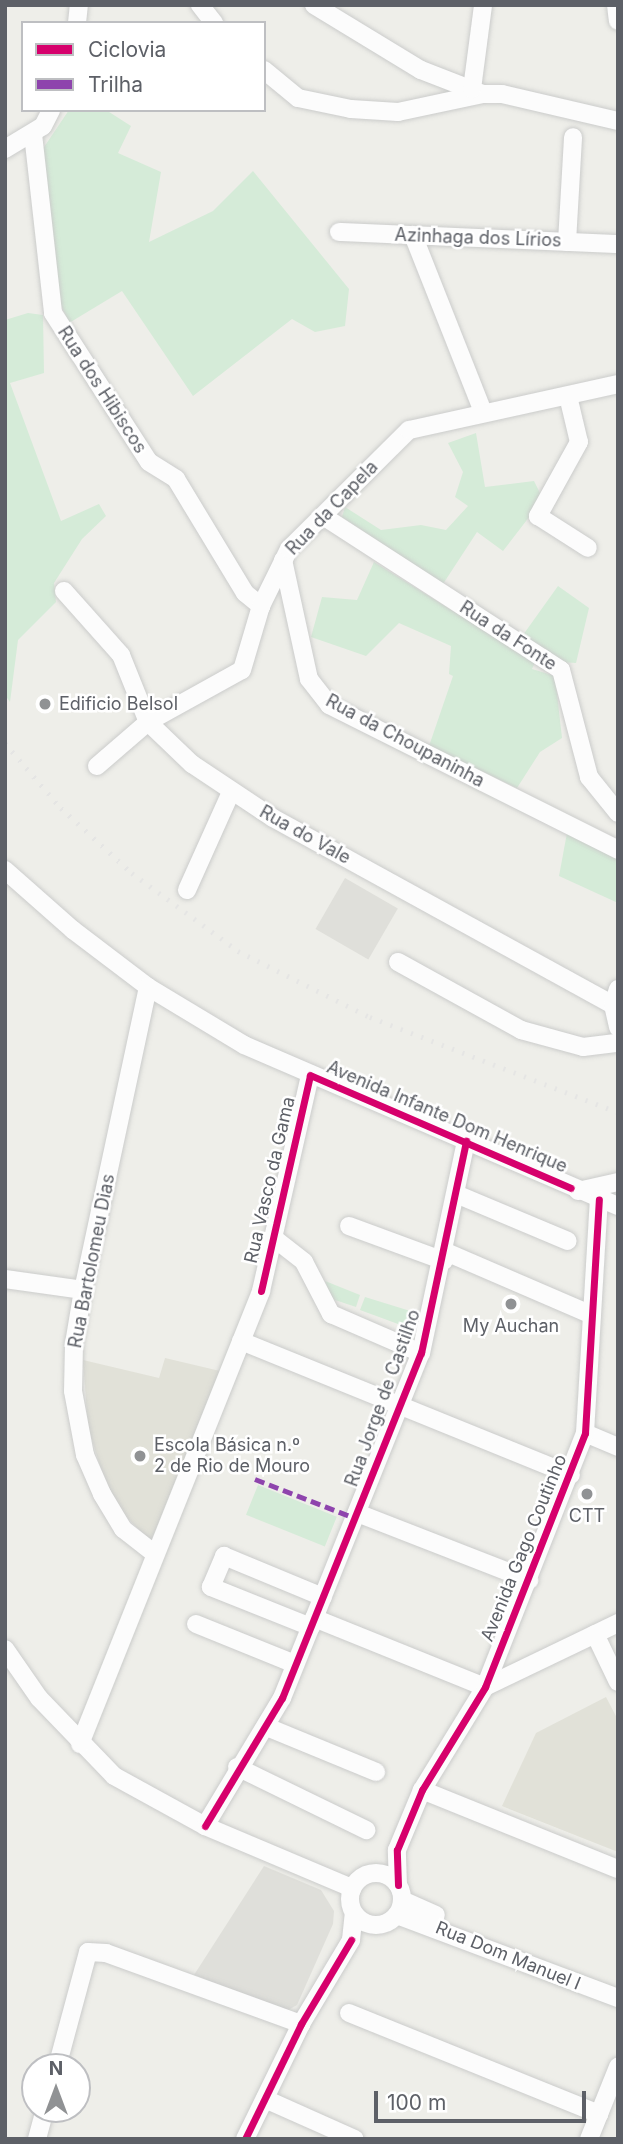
<!DOCTYPE html>
<meta charset="utf-8">
<style>
body{margin:0}
#map{position:relative;width:623px;height:2144px;overflow:hidden;background:#eeeee9;font-family:Inter,sans-serif}
div>[style]{position:absolute}
[style*='--x']{left:calc(var(--x)*1px);top:calc(var(--y)*1px);width:calc(var(--w)*1px);rotate:calc(var(--a)*1deg)}
.industrial>*{inset:0;background:#dfdfda;transform-origin:0 0}
.education>*{inset:0;background:#e1e1d8}
.green>*{inset:0;background:#d5ebd8;transform-origin:0 0}
.roads{filter:drop-shadow(0 0 2px #cbcccb) drop-shadow(0 0 2px #cbcccb)}
.minor>*{height:18px;margin:-9px;padding:0 9px;transform-origin:9px;border-radius:9px;background:#fcfcfc}
.minor>.ring{margin:-9px;padding:0;box-sizing:content-box;background:none;border:18px solid #fcfcfc;border-radius:50%}
.rail>*{height:4.5px;margin-top:-2.25px;transform-origin:0;background:repeating-linear-gradient(90deg,#e5e5e4 0 2px,transparent 0 11px)}
.quiet>*{height:5px;margin-top:-2.5px;transform-origin:0;background:repeating-linear-gradient(90deg,#8e44ad 0 10px,transparent 0 15px)}
.cycleway>*{height:7px;margin:-3.5px;padding:0 3.5px;transform-origin:3.5px;border-radius:3.5px;background:#d6006c}
.dots>*{width:19px;height:19px;translate:-50% -50%;box-sizing:border-box;border:4px solid #fff;border-radius:50%}
span{translate:-50% -50%;white-space:nowrap;text-align:center;line-height:1.15;-webkit-text-stroke:5px #fff;paint-order:stroke}
.street-label{font-size:18px;color:#5d6067}
.poi-label{font-size:18px;color:#5d6067}
.left{translate:0 -50%;text-align:left}
.frame{position:absolute;inset:0;border:7px solid #5d6067;pointer-events:none}
.legend{position:absolute;left:21px;top:21px;width:245px;height:91px;box-sizing:border-box;background:#fff;border:2px solid #bebfc2;margin:0;padding:9px 12px;list-style:none;font-size:21px;color:#5d6067}
.legend li{display:flex;align-items:center;gap:14px;height:35px}
.legend b{width:35px;border:2px solid #bebfc2}
.north{position:absolute;left:21px;top:2053px;width:70px;height:70px;box-sizing:border-box;background:#fff;border:2px solid #bebfc2;border-radius:50%;rotate:0deg;font-size:19px;font-weight:700;line-height:28px;text-align:center;color:#5d6067}
.north::after{content:'';display:block;margin:auto;width:24px;height:32px;background:#909294;clip-path:polygon(50% 0,100% 100%,50% 72%,0 100%)}
.scale{position:absolute;left:374px;top:2091px;width:212px;height:32px;box-sizing:border-box;border:4px solid #5d6067;border-top:0;padding-left:9px;font-size:21px;line-height:24px;white-space:nowrap;color:#5d6067;-webkit-text-stroke:5px #fff;paint-order:stroke}
</style>
<div id="map">
<div class="industrial">
<div style="left:345px;top:878px;width:61px;height:59px;rotate:30deg"></div>
<div style="clip-path:polygon(264px 1866px,321px 1890px,334px 1911px,333px 1924px,297px 2005px,288px 2010px,194px 1975px)"></div>
</div>
<div class="education">
<div style="clip-path:polygon(165px 1358px,220px 1371px,151px 1541px,121px 1512px,105px 1482px,88px 1427px,83px 1360px,159px 1378px)"></div>
<div style="clip-path:polygon(606px 1697px,618px 1720px,618px 1852px,502px 1806px,536px 1733px)"></div>
</div>
<div class="green">
<div style="clip-path:polygon(69px 110px,106px 110px,131px 126px,118px 153px,161px 172px,149px 242px,213px 211px,253px 171px,349px 289px,345px 326px,315px 332px,292px 319px,193px 396px,122px 291px,69px 323px,54px 289px,40px 153px)"></div>
<div style="clip-path:polygon(28px 313px,43px 315px,44px 373px,10px 383px,61px 521px,99px 504px,106px 516px,82px 539px,54px 583px,56px 602px,18px 640px,10px 702px,5px 695px,5px 320px)"></div>
<div style="clip-path:polygon(476px 433px,485px 487px,534px 481px,543px 499px,503px 551px,477px 532px,443px 584px,342px 517px,345px 507px,381px 530px,421px 525px,446px 530px,468px 506px,455px 497px,463px 472px,448px 443px)"></div>
<div style="clip-path:polygon(374px 562px,535px 662px,532px 669px,555px 676px,562px 738px,540px 752px,517px 788px,429px 746px,453px 676px,449px 674px,451px 646px,399px 623px,366px 656px,311px 637px,322px 597px,357px 600px)"></div>
<div style="clip-path:polygon(558px 586px,589px 608px,576px 663px,559px 662px,523px 635px)"></div>
<div style="clip-path:polygon(567px 833px,618px 860px,618px 903px,559px 876px)"></div>
<div style="clip-path:polygon(325px 1281px,360px 1295px,356px 1307px,332px 1299px)"></div>
<div style="clip-path:polygon(365px 1297px,420px 1314px,412px 1344px,398px 1324px,360px 1310px)"></div>
<div style="left:258px;top:1485px;width:85px;height:32px;rotate:22deg"></div>
</div>
<div class="roads">
<div class="minor">
<div style="--x:200;--y:5;--w:23;--a:52"></div>
<div style="--x:314;--y:5;--w:125;--a:31.3"></div>
<div style="--x:421;--y:70;--w:66;--a:21.2"></div>
<div style="--x:483;--y:94;--w:19;--a:0"></div>
<div style="--x:502;--y:94;--w:119;--a:13.1"></div>
<div style="--x:616;--y:5;--w:16;--a:83"></div>
<div style="--x:77;--y:23;--w:18;--a:-84"></div>
<div style="--x:264;--y:70;--w:44;--a:39.5"></div>
<div style="--x:298;--y:98;--w:54;--a:11.7"></div>
<div style="--x:351;--y:109;--w:47;--a:3.7"></div>
<div style="--x:398;--y:112;--w:87;--a:-12"></div>
<div style="--x:472;--y:89;--w:85;--a:-82.5"></div>
<div style="--x:33;--y:134;--w:180;--a:83.6"></div>
<div style="--x:53;--y:313;--w:177;--a:57.2"></div>
<div style="--x:149;--y:462;--w:32;--a:32"></div>
<div style="--x:176;--y:479;--w:133;--a:58.8"></div>
<div style="--x:245;--y:593;--w:21;--a:39"></div>
<div style="--x:5;--y:149;--w:44;--a:-31.2"></div>
<div style="--x:43;--y:126;--w:18;--a:-63"></div>
<div style="--x:339;--y:232;--w:279;--a:2.5"></div>
<div style="--x:413;--y:235;--w:190;--a:68.4"></div>
<div style="--x:567;--y:242;--w:105;--a:-86.7"></div>
<div style="--x:568;--y:396;--w:47;--a:76.6"></div>
<div style="--x:579;--y:442;--w:85;--a:119"></div>
<div style="--x:538;--y:516;--w:59;--a:32.6"></div>
<div style="--x:323;--y:516;--w:283;--a:32.9"></div>
<div style="--x:561;--y:670;--w:111;--a:75.3"></div>
<div style="--x:589;--y:777;--w:46;--a:51.1"></div>
<div style="--x:283;--y:560;--w:122;--a:77.7"></div>
<div style="--x:309;--y:679;--w:33;--a:52"></div>
<div style="--x:329;--y:705;--w:323;--a:26.6"></div>
<div style="--x:64;--y:591;--w:86;--a:48.3"></div>
<div style="--x:121;--y:655;--w:72;--a:68.1"></div>
<div style="--x:148;--y:722;--w:61;--a:43.7"></div>
<div style="--x:192;--y:764;--w:97;--a:33.7"></div>
<div style="--x:273;--y:818;--w:388;--a:28.8"></div>
<div style="--x:97;--y:766;--w:67;--a:-40.8"></div>
<div style="--x:148;--y:722;--w:107;--a:-29"></div>
<div style="--x:242;--y:670;--w:67;--a:-73.5"></div>
<div style="--x:261;--y:606;--w:64;--a:-63.8"></div>
<div style="--x:289;--y:549;--w:169;--a:-44.8"></div>
<div style="--x:409;--y:430;--w:214;--a:-12.4"></div>
<div style="--x:5;--y:870;--w:91;--a:41.4"></div>
<div style="--x:73;--y:930;--w:94;--a:37.2"></div>
<div style="--x:148;--y:987;--w:112;--a:31.1"></div>
<div style="--x:244;--y:1045;--w:407;--a:23.3"></div>
<div style="--x:187;--y:890;--w:107;--a:-65.8"></div>
<div style="--x:398;--y:962;--w:141;--a:28.9"></div>
<div style="--x:521;--y:1030;--w:64;--a:15.3"></div>
<div style="--x:583;--y:1047;--w:35;--a:-7"></div>
<div style="--x:148;--y:987;--w:310;--a:102.1"></div>
<div style="--x:83;--y:1290;--w:55;--a:99.5"></div>
<div style="--x:74;--y:1344;--w:47;--a:91.2"></div>
<div style="--x:73;--y:1391;--w:65;--a:79.4"></div>
<div style="--x:85;--y:1455;--w:43;--a:66.4"></div>
<div style="--x:102;--y:1494;--w:41;--a:59"></div>
<div style="--x:123;--y:1529;--w:41;--a:38"></div>
<div style="--x:618;--y:989;--w:17;--a:107"></div>
<div style="--x:613;--y:1005;--w:23;--a:77"></div>
<div style="--x:578;--y:1191;--w:41;--a:-12.7"></div>
<div style="--x:456;--y:1194;--w:121;--a:22.8"></div>
<div style="--x:349;--y:1226;--w:101;--a:20.2"></div>
<div style="--x:275;--y:1239;--w:37;--a:38"></div>
<div style="--x:304;--y:1262;--w:59;--a:62.6"></div>
<div style="--x:331;--y:1314;--w:98;--a:23.4"></div>
<div style="--x:446;--y:1252;--w:159;--a:23.3"></div>
<div style="--x:5;--y:1279;--w:79;--a:8"></div>
<div style="--x:241;--y:1341;--w:356;--a:22.1"></div>
<div style="--x:585;--y:1433;--w:36;--a:23"></div>
<div style="--x:357;--y:1513;--w:185;--a:21.3"></div>
<div style="--x:314;--y:1618;--w:184;--a:22"></div>
<div style="--x:196;--y:1624;--w:107;--a:22"></div>
<div style="--x:311;--y:1627;--w:108;--a:-158.2"></div>
<div style="--x:211;--y:1587;--w:34;--a:-67"></div>
<div style="--x:224;--y:1556;--w:107;--a:22.5"></div>
<div style="--x:595;--y:1634;--w:53;--a:64.4"></div>
<div style="--x:5;--y:1649;--w:60;--a:55.2"></div>
<div style="--x:39;--y:1698;--w:108;--a:46.1"></div>
<div style="--x:114;--y:1776;--w:104;--a:28.8"></div>
<div style="--x:205;--y:1826;--w:160;--a:22.9"></div>
<div style="--x:485;--y:1687;--w:148;--a:-25.7"></div>
<div style="--x:267;--y:1727;--w:118;--a:22.4"></div>
<div style="--x:80;--y:1744;--w:488;--a:-68.2"></div>
<div style="--x:261;--y:1291;--w:221;--a:-77.2"></div>
<div style="--x:237;--y:1767;--w:144;--a:26"></div>
<div style="--x:422;--y:1790;--w:211;--a:22"></div>
<div style="--x:205;--y:1826;--w:149;--a:-59"></div>
<div style="--x:282;--y:1698;--w:372;--a:-68.1"></div>
<div style="--x:421;--y:1353;--w:217;--a:-78"></div>
<div class="ring" style="left:350px;top:1873px;width:34px;height:34px"></div>
<div style="--x:398;--y:1885;--w:35;--a:-92"></div>
<div style="--x:397;--y:1850;--w:65;--a:-67.4"></div>
<div style="--x:422;--y:1790;--w:121;--a:-58.5"></div>
<div style="--x:485;--y:1687;--w:273;--a:-68.5"></div>
<div style="--x:585;--y:1433;--w:234;--a:-86.6"></div>
<div style="--x:402;--y:1900;--w:37;--a:24"></div>
<div style="--x:397;--y:1915;--w:236;--a:20.6"></div>
<div style="--x:349;--y:2013;--w:270;--a:22"></div>
<div style="--x:57;--y:2067;--w:119;--a:-74.9"></div>
<div style="--x:88;--y:1952;--w:18;--a:3"></div>
<div style="--x:106;--y:1953;--w:208;--a:20"></div>
<div style="--x:265;--y:2099;--w:98;--a:24"></div>
<div style="--x:37;--y:2139;--w:31;--a:-75"></div>
<div style="--x:245;--y:2139;--w:128;--a:-64"></div>
<div style="--x:301;--y:2024;--w:98;--a:-59.2"></div>
<div style="--x:351;--y:1940;--w:27;--a:-84"></div>
<div style="--x:589;--y:2139;--w:78;--a:-68.1"></div>
</div>
</div>
<div class="rail">
<div style="--x:5;--y:743;--w:86;--a:49.3"></div>
<div style="--x:61;--y:808;--w:96;--a:42.5"></div>
<div style="--x:132;--y:873;--w:132;--a:36.3"></div>
<div style="--x:238;--y:951;--w:148;--a:26.6"></div>
<div style="--x:370;--y:1017;--w:266;--a:21"></div>
</div>
<div class="quiet">
<div style="--x:255;--y:1479;--w:107;--a:21.3"></div>
</div>
<div class="cycleway">
<div style="--x:261;--y:1291;--w:221;--a:-77.2"></div>
<div style="--x:310;--y:1075;--w:284;--a:23.4"></div>
<div style="--x:205;--y:1826;--w:149;--a:-59"></div>
<div style="--x:282;--y:1698;--w:372;--a:-68.1"></div>
<div style="--x:421;--y:1353;--w:217;--a:-78"></div>
<div style="--x:398;--y:1885;--w:35;--a:-92"></div>
<div style="--x:397;--y:1850;--w:65;--a:-67.4"></div>
<div style="--x:422;--y:1790;--w:121;--a:-58.5"></div>
<div style="--x:485;--y:1687;--w:273;--a:-68.5"></div>
<div style="--x:585;--y:1433;--w:234;--a:-86.6"></div>
<div style="--x:245;--y:2139;--w:128;--a:-64"></div>
<div style="--x:301;--y:2024;--w:98;--a:-59.2"></div>
</div>
<div class="dots">
<div style="left:45px;top:704px;background:#909294"></div>
<div style="left:511px;top:1304px;background:#909294"></div>
<div style="left:140px;top:1456px;background:#909294"></div>
<div style="left:587px;top:1494px;background:#909294"></div>
</div>
<div class="street-label">
<span style="left:478px;top:238px;rotate:2deg">Azinhaga dos Lírios</span>
<span style="left:102px;top:390px;rotate:57deg">Rua dos Hibiscos</span>
<span style="left:332px;top:508px;rotate:-46deg">Rua da Capela</span>
<span style="left:508px;top:636px;rotate:33deg">Rua da Fonte</span>
<span style="left:405px;top:741px;rotate:28deg">Rua da Choupaninha</span>
<span style="left:305px;top:835px;rotate:29deg">Rua do Vale</span>
<span style="left:447px;top:1117px;rotate:23deg">Avenida Infante Dom Henrique</span>
<span style="left:270px;top:1180px;rotate:-77deg">Rua Vasco da Gama</span>
<span style="left:92px;top:1261px;rotate:-79deg">Rua Bartolomeu Dias</span>
<span style="left:383px;top:1398px;rotate:-70deg">Rua Jorge de Castilho</span>
<span style="left:524px;top:1548px;rotate:-68deg">Avenida Gago Coutinho</span>
<span style="left:508px;top:1956px;rotate:22deg">Rua Dom Manuel I</span>
</div>
<div class="poi-label">
<span class="left" style="left:59px;top:704px">Edificio Belsol</span>
<span style="left:511px;top:1326px">My Auchan</span>
<span class="left" style="left:154px;top:1456px">Escola Básica n.º<br>2 de Rio de Mouro</span>
<span style="left:587px;top:1516px">CTT</span>
</div>
<div class="frame"></div>
<ul class="legend">
<li><b style="height:9px;background:#d6006c"></b>Ciclovia</li>
<li><b style="height:9px;background:#8e44ad"></b>Trilha</li>
</ul>
<div class="north">N</div>
<div class="scale">100 m</div>
</div>
